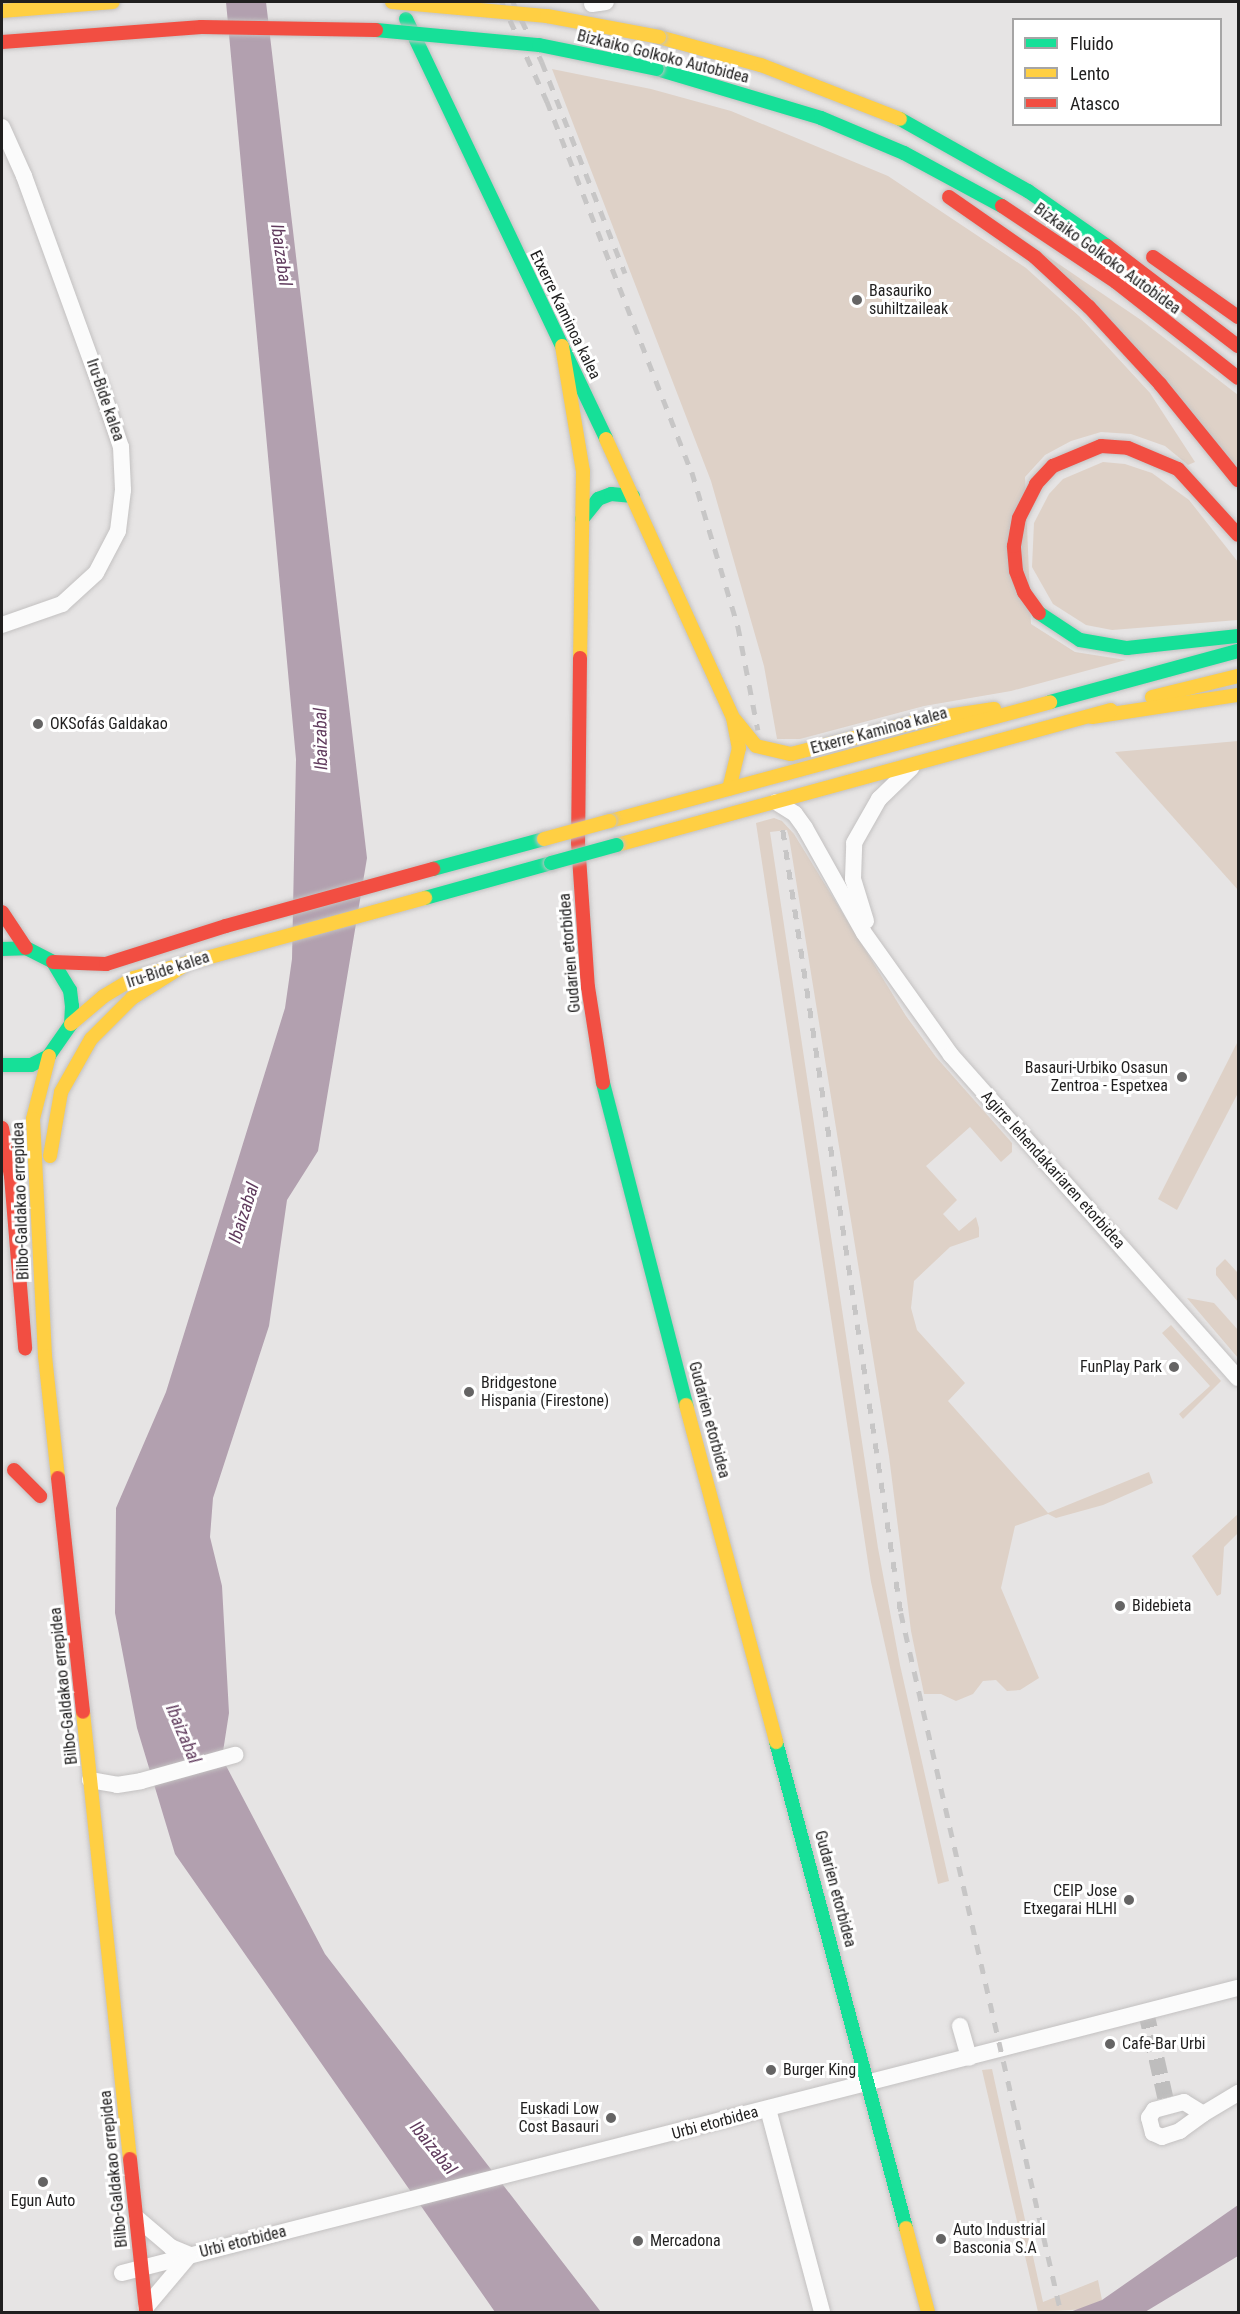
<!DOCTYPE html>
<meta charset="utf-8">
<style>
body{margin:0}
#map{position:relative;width:1240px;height:2314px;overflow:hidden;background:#e6e4e4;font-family:"Roboto Condensed",sans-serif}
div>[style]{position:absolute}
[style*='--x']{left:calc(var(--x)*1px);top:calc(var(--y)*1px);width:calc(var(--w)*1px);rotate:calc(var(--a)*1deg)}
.green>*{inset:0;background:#ded1c7}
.water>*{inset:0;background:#b2a0af}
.street-tunnel>*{height:16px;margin-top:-8px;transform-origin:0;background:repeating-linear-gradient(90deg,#bebdbd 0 16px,transparent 0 24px)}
.roads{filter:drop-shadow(0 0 2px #c3c1c1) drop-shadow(0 0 2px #c3c1c1)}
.street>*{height:16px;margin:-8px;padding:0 8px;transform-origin:8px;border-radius:8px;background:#fbfbfb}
.fast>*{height:14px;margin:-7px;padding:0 7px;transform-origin:7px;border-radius:7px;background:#16e098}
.slow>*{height:14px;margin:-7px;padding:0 7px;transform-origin:7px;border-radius:7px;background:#ffcf43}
.jam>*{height:14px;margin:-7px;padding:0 7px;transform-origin:7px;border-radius:7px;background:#f24e42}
.rail>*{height:4.5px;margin-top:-2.25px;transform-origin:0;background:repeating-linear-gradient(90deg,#c7c6c6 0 10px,transparent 0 20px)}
.bridges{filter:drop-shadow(0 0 2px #c3c1c1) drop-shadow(0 0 2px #c3c1c1)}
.fast-bridge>*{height:14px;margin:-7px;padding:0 7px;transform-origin:7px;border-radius:7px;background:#16e098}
.slow-bridge>*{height:14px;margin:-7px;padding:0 7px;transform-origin:7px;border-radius:7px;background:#ffcf43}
.jam-bridge>*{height:14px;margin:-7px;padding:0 7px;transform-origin:7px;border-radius:7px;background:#f24e42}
.dots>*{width:16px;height:16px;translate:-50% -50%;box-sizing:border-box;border:3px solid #fff;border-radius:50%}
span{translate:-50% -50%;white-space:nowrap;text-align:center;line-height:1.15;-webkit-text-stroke:6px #fff;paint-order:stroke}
.street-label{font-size:16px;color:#201f1f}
.poi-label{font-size:16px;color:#201f1f}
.left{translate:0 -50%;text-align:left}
.right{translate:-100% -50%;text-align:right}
.water-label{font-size:18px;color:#603b5d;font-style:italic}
.frame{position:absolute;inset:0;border:3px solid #201f1f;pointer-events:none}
.legend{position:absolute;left:1012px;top:18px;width:210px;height:108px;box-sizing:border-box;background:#fff;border:2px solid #a6a5a5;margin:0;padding:8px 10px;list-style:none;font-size:18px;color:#201f1f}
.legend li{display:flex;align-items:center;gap:12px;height:30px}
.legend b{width:30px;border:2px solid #a6a5a5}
</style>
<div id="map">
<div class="green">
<div style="clip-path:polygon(552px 69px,651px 89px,731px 111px,888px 176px,1026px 268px,1079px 316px,1150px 393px,1195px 462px,1188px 465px,1165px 446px,1131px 434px,1101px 432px,1071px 441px,1045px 455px,1025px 477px,1031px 624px,1075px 652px,1126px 660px,1011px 691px,924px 706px,800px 739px,777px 739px,764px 666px,711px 481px)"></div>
<div style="clip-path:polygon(1019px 237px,1141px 320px,1238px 395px,1238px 469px)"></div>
<div style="clip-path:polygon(1103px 462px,1125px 464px,1152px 473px,1189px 500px,1238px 562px,1238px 620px,1112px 630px,1086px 625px,1053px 604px,1032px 567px,1034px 523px,1049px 494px,1063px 479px)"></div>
<div style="clip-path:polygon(1238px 741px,1238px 890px,1115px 752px)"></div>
<div style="clip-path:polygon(774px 818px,782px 821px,794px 834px,906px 1016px,936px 1057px,1012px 1143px,1012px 1152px,1001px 1162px,970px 1127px,926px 1166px,957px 1200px,943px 1214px,959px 1231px,976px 1217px,979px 1228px,979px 1237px,950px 1247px,914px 1281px,911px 1308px,917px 1330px,965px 1383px,948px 1401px,1048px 1513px,1149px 1472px,1153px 1483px,1103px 1505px,1056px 1518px,1048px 1514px,1015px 1526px,1001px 1588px,1039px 1678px,1020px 1690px,1007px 1691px,996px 1680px,983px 1681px,973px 1694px,956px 1701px,941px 1694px,924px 1694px,911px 1631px,889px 1456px,789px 837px,787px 830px,770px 832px,878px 1548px,900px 1665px,949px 1881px,938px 1884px,871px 1582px,756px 823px)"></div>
<div style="clip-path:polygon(1238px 1041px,1238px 1093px,1177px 1210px,1158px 1199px)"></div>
<div style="clip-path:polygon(1225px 1259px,1238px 1273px,1238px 1302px,1216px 1275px,1216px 1268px)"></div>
<div style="clip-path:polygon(1187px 1298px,1214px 1303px,1238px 1330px,1238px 1358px)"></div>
<div style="clip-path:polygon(1171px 1325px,1221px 1381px,1183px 1419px,1179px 1414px,1210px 1386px,1162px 1333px)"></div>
<div style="clip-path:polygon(1238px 1514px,1238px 1533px,1224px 1547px,1221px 1594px,1217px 1596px,1192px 1556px)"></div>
<div style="clip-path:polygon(992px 2069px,1043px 2302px,1098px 2280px,1102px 2300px,1087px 2309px,1038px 2312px,982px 2070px)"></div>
</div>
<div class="water">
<div style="clip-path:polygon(226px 2px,266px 2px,367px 858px,318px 1151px,287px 1200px,269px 1326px,213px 1498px,210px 1537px,222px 1586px,229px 1713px,222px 1758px,325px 1954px,601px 2312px,495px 2312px,175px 1854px,137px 1728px,115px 1613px,116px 1508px,166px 1392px,285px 1008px,292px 959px,296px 759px)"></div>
<div style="clip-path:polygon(1238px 2205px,1238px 2256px,1145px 2312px,1070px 2312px,1102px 2300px)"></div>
</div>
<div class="street-tunnel">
<div style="--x:1146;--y:2012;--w:95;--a:77.3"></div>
</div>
<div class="roads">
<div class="street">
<div style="--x:592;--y:4;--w:14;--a:-8"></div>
<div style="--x:2;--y:127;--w:54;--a:65.8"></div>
<div style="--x:24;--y:176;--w:225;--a:70"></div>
<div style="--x:101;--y:387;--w:63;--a:71.6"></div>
<div style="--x:121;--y:447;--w:43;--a:87.3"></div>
<div style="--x:123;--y:490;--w:41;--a:97"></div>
<div style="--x:118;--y:531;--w:47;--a:117.6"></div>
<div style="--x:96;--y:573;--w:46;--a:137.6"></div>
<div style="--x:62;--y:604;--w:64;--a:160.7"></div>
<div style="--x:776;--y:802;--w:22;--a:32"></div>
<div style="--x:795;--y:814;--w:17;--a:54"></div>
<div style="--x:805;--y:828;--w:120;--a:60.7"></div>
<div style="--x:864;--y:933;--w:150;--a:54.5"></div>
<div style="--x:951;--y:1055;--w:432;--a:48.4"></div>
<div style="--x:866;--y:921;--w:44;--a:-107.2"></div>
<div style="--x:853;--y:879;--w:36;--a:-88"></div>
<div style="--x:854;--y:843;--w:51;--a:-60.4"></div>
<div style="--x:879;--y:799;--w:45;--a:-44.1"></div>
<div style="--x:90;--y:1780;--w:27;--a:10"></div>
<div style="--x:117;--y:1785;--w:24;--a:-9"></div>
<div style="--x:141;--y:1781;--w:98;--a:-15.5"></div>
<div style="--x:960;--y:2026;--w:33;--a:74"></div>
<div style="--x:1184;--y:2102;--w:22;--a:32"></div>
<div style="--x:1203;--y:2114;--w:29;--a:144"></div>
<div style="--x:1180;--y:2131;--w:19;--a:162"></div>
<div style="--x:1162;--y:2137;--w:10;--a:-156"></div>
<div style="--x:1153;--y:2133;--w:16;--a:-105"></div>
<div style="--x:1149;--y:2118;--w:9;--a:-58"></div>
<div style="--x:1154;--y:2110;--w:31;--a:-15"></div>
<div style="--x:768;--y:2109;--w:210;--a:75.1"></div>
<div style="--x:1203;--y:2114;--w:41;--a:-31"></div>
<div style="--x:137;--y:2218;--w:45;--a:40.5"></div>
<div style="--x:171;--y:2247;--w:21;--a:23"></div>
<div style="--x:122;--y:2273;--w:1152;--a:-14.33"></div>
<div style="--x:146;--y:2307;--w:67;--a:-49.9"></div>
</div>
<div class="fast">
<div style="--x:406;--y:19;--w:465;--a:64.5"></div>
<div style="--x:657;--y:69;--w:171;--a:16.6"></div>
<div style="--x:821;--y:118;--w:90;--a:22.9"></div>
<div style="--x:904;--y:153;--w:111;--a:28.4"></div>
<div style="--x:900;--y:119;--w:147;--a:29.4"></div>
<div style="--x:1028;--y:191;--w:96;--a:34.8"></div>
<div style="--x:582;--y:519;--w:26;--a:-51"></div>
<div style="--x:598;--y:499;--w:14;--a:-21"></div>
<div style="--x:611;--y:494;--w:22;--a:5"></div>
<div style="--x:1039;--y:613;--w:49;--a:33.4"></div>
<div style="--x:1080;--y:640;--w:48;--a:9.7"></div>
<div style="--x:1127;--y:648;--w:112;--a:-6.2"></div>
<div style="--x:1050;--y:702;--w:195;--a:-15.2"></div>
<div style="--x:433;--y:869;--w:115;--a:-15.1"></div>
<div style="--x:425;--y:898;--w:131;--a:-15.5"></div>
<div style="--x:2;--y:949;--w:24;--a:-2"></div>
<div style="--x:26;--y:948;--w:30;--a:27"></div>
<div style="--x:53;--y:962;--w:33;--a:59"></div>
<div style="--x:70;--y:990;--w:16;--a:83"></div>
<div style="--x:72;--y:1006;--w:18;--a:93"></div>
<div style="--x:71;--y:1024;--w:39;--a:125"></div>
<div style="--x:49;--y:1056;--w:20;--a:153"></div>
<div style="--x:31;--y:1065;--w:29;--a:180"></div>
<div style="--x:603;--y:1083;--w:333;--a:75.5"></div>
<div style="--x:776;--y:1742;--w:503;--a:75.02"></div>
</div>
<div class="slow">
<div style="--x:2;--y:11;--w:111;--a:-4.6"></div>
<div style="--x:659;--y:37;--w:106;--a:15.4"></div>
<div style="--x:761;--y:65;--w:149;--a:21.2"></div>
<div style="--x:562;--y:346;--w:127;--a:80.5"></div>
<div style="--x:583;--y:471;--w:187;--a:90.9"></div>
<div style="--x:606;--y:439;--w:307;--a:65.5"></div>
<div style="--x:733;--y:718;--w:31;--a:79"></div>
<div style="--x:739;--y:748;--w:42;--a:103.7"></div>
<div style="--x:1152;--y:697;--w:89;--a:-13.7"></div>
<div style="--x:1092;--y:717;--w:148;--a:-8.6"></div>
<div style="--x:735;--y:720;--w:33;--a:51"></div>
<div style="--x:756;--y:746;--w:36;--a:13"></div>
<div style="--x:791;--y:754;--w:140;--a:-14.4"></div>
<div style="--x:927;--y:719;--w:68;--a:-8.5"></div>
<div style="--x:610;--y:821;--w:456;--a:-15.1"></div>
<div style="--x:617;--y:845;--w:512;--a:-15.28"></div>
<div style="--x:71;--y:1024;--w:43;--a:-40.3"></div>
<div style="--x:104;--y:996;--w:35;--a:-31"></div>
<div style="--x:134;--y:978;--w:302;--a:-15.4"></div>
<div style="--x:49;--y:1056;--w:65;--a:104.3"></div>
<div style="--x:33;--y:1119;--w:237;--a:87.1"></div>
<div style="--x:45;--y:1356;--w:123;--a:83.9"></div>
<div style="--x:50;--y:1156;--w:65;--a:-80.2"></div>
<div style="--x:61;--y:1092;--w:61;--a:-60.5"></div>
<div style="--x:91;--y:1039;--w:58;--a:-45"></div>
<div style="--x:132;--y:998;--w:70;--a:-32.1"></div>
<div style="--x:686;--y:1405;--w:349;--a:75"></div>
<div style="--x:83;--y:1712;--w:449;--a:84"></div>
<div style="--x:906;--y:2228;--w:87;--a:75.3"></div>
</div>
<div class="jam">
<div style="--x:949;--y:197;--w:105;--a:34.9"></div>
<div style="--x:1035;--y:257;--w:74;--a:42.8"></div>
<div style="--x:1089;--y:307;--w:105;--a:47.3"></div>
<div style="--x:1160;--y:384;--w:124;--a:50.9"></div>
<div style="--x:1002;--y:206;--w:137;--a:33.7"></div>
<div style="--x:1116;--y:282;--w:155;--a:38.2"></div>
<div style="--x:1107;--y:246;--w:165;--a:37.4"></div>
<div style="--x:1153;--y:257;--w:104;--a:35.2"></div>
<div style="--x:1039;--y:613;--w:26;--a:-126"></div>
<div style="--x:1024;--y:592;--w:22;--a:-111"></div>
<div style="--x:1016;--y:571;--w:25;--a:-95"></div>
<div style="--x:1014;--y:546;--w:28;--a:-80"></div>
<div style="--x:1019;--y:518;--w:38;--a:-63"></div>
<div style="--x:1036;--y:484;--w:25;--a:-47"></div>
<div style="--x:1053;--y:466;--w:52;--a:-22.6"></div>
<div style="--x:1101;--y:446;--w:27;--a:4"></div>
<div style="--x:1128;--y:448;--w:54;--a:22.8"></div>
<div style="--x:1178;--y:469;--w:89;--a:47.7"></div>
<div style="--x:580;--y:658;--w:184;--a:90.6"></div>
<div style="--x:578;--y:842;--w:145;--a:86.1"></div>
<div style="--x:588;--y:987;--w:97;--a:81.1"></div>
<div style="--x:2;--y:912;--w:43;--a:56.3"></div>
<div style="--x:53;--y:962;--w:53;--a:2.2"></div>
<div style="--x:106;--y:964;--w:126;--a:-17.6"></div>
<div style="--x:226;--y:926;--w:215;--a:-15.4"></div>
<div style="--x:2;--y:1128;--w:49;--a:79.4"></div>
<div style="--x:11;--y:1176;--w:173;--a:85.3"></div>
<div style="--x:14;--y:1470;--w:37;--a:45"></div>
<div style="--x:58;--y:1478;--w:235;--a:83.9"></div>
<div style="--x:130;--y:2159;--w:154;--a:84"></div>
</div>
</div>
<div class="rail">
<div style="--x:502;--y:2;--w:109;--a:65.6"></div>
<div style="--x:547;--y:101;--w:398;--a:68.7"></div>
<div style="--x:692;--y:472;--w:161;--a:73.4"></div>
<div style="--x:738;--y:626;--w:106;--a:79.1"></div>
<div style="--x:513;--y:2;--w:67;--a:64.2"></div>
<div style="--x:542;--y:62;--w:227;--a:68.5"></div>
<div style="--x:783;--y:830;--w:792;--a:81.43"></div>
<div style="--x:901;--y:1613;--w:717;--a:77.11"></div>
</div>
<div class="bridges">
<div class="fast-bridge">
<div style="--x:376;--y:30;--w:164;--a:5.3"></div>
<div style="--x:539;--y:45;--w:120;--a:11.5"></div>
<div style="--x:551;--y:863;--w:68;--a:-15.3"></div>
</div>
<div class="slow-bridge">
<div style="--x:392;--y:2;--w:156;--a:5.2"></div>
<div style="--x:547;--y:16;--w:114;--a:10.6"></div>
<div style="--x:544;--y:839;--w:68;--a:-15.3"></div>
</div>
<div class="jam-bridge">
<div style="--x:2;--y:42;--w:200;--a:-4.3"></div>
<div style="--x:201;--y:27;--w:175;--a:1"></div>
</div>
</div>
<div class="dots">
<div style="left:857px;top:300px;background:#656464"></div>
<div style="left:38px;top:724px;background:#656464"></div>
<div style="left:1182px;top:1077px;background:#656464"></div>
<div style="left:1174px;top:1367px;background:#656464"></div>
<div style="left:469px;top:1392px;background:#656464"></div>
<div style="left:1120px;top:1606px;background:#656464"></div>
<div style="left:1129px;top:1900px;background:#656464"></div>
<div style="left:1110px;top:2044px;background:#656464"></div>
<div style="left:771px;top:2070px;background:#656464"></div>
<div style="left:611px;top:2118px;background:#656464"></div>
<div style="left:43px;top:2182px;background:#656464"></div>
<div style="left:941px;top:2239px;background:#656464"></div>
<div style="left:638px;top:2241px;background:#656464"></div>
</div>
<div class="street-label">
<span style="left:663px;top:57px;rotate:14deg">Bizkaiko Golkoko Autobidea</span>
<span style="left:1107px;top:259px;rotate:36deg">Bizkaiko Golkoko Autobidea</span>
<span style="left:565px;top:315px;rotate:64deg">Etxerre Kaminoa kalea</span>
<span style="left:105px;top:400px;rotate:71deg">Iru-Bide kalea</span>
<span style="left:879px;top:731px;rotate:-15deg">Etxerre Kaminoa kalea</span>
<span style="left:570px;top:953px;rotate:-95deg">Gudarien etorbidea</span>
<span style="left:168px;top:970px;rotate:-18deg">Iru-Bide kalea</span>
<span style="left:1053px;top:1170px;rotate:48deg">Agirre lehendakariaren etorbidea</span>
<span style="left:21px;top:1201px;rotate:-92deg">Bilbo-Galdakao errepidea</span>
<span style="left:709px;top:1420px;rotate:75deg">Gudarien etorbidea</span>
<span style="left:64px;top:1686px;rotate:-96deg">Bilbo-Galdakao errepidea</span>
<span style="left:835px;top:1889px;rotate:75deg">Gudarien etorbidea</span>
<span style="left:715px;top:2123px;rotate:-15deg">Urbi etorbidea</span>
<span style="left:114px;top:2169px;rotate:-96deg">Bilbo-Galdakao errepidea</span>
<span style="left:243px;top:2242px;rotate:-14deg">Urbi etorbidea</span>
</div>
<div class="poi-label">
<span class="left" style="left:869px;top:300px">Basauriko<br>suhiltzaileak</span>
<span class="left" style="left:50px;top:724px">OKSofás Galdakao</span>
<span class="right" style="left:1168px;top:1077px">Basauri-Urbiko Osasun<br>Zentroa - Espetxea</span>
<span class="right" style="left:1162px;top:1367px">FunPlay Park</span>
<span class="left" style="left:481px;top:1392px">Bridgestone<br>Hispania (Firestone)</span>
<span class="left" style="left:1132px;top:1606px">Bidebieta</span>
<span class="right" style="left:1117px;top:1900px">CEIP Jose<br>Etxegarai HLHI</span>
<span class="left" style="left:1122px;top:2044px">Cafe-Bar Urbi</span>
<span class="left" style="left:783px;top:2070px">Burger King</span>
<span class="right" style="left:599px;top:2118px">Euskadi Low<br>Cost Basauri</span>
<span style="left:43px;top:2201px">Egun Auto</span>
<span class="left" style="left:953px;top:2239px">Auto Industrial<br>Basconia S.A</span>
<span class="left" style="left:650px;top:2241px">Mercadona</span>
</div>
<div class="water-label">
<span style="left:281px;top:255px;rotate:82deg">Ibaizabal</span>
<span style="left:321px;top:739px;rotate:-91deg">Ibaizabal</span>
<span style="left:244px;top:1213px;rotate:-72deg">Ibaizabal</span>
<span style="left:183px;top:1734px;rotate:67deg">Ibaizabal</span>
<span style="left:433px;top:2148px;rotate:51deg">Ibaizabal</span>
</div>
<div class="frame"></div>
<ul class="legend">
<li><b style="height:8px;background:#16e098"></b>Fluido</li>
<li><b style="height:8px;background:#ffcf43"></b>Lento</li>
<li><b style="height:8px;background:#f24e42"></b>Atasco</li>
</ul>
</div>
